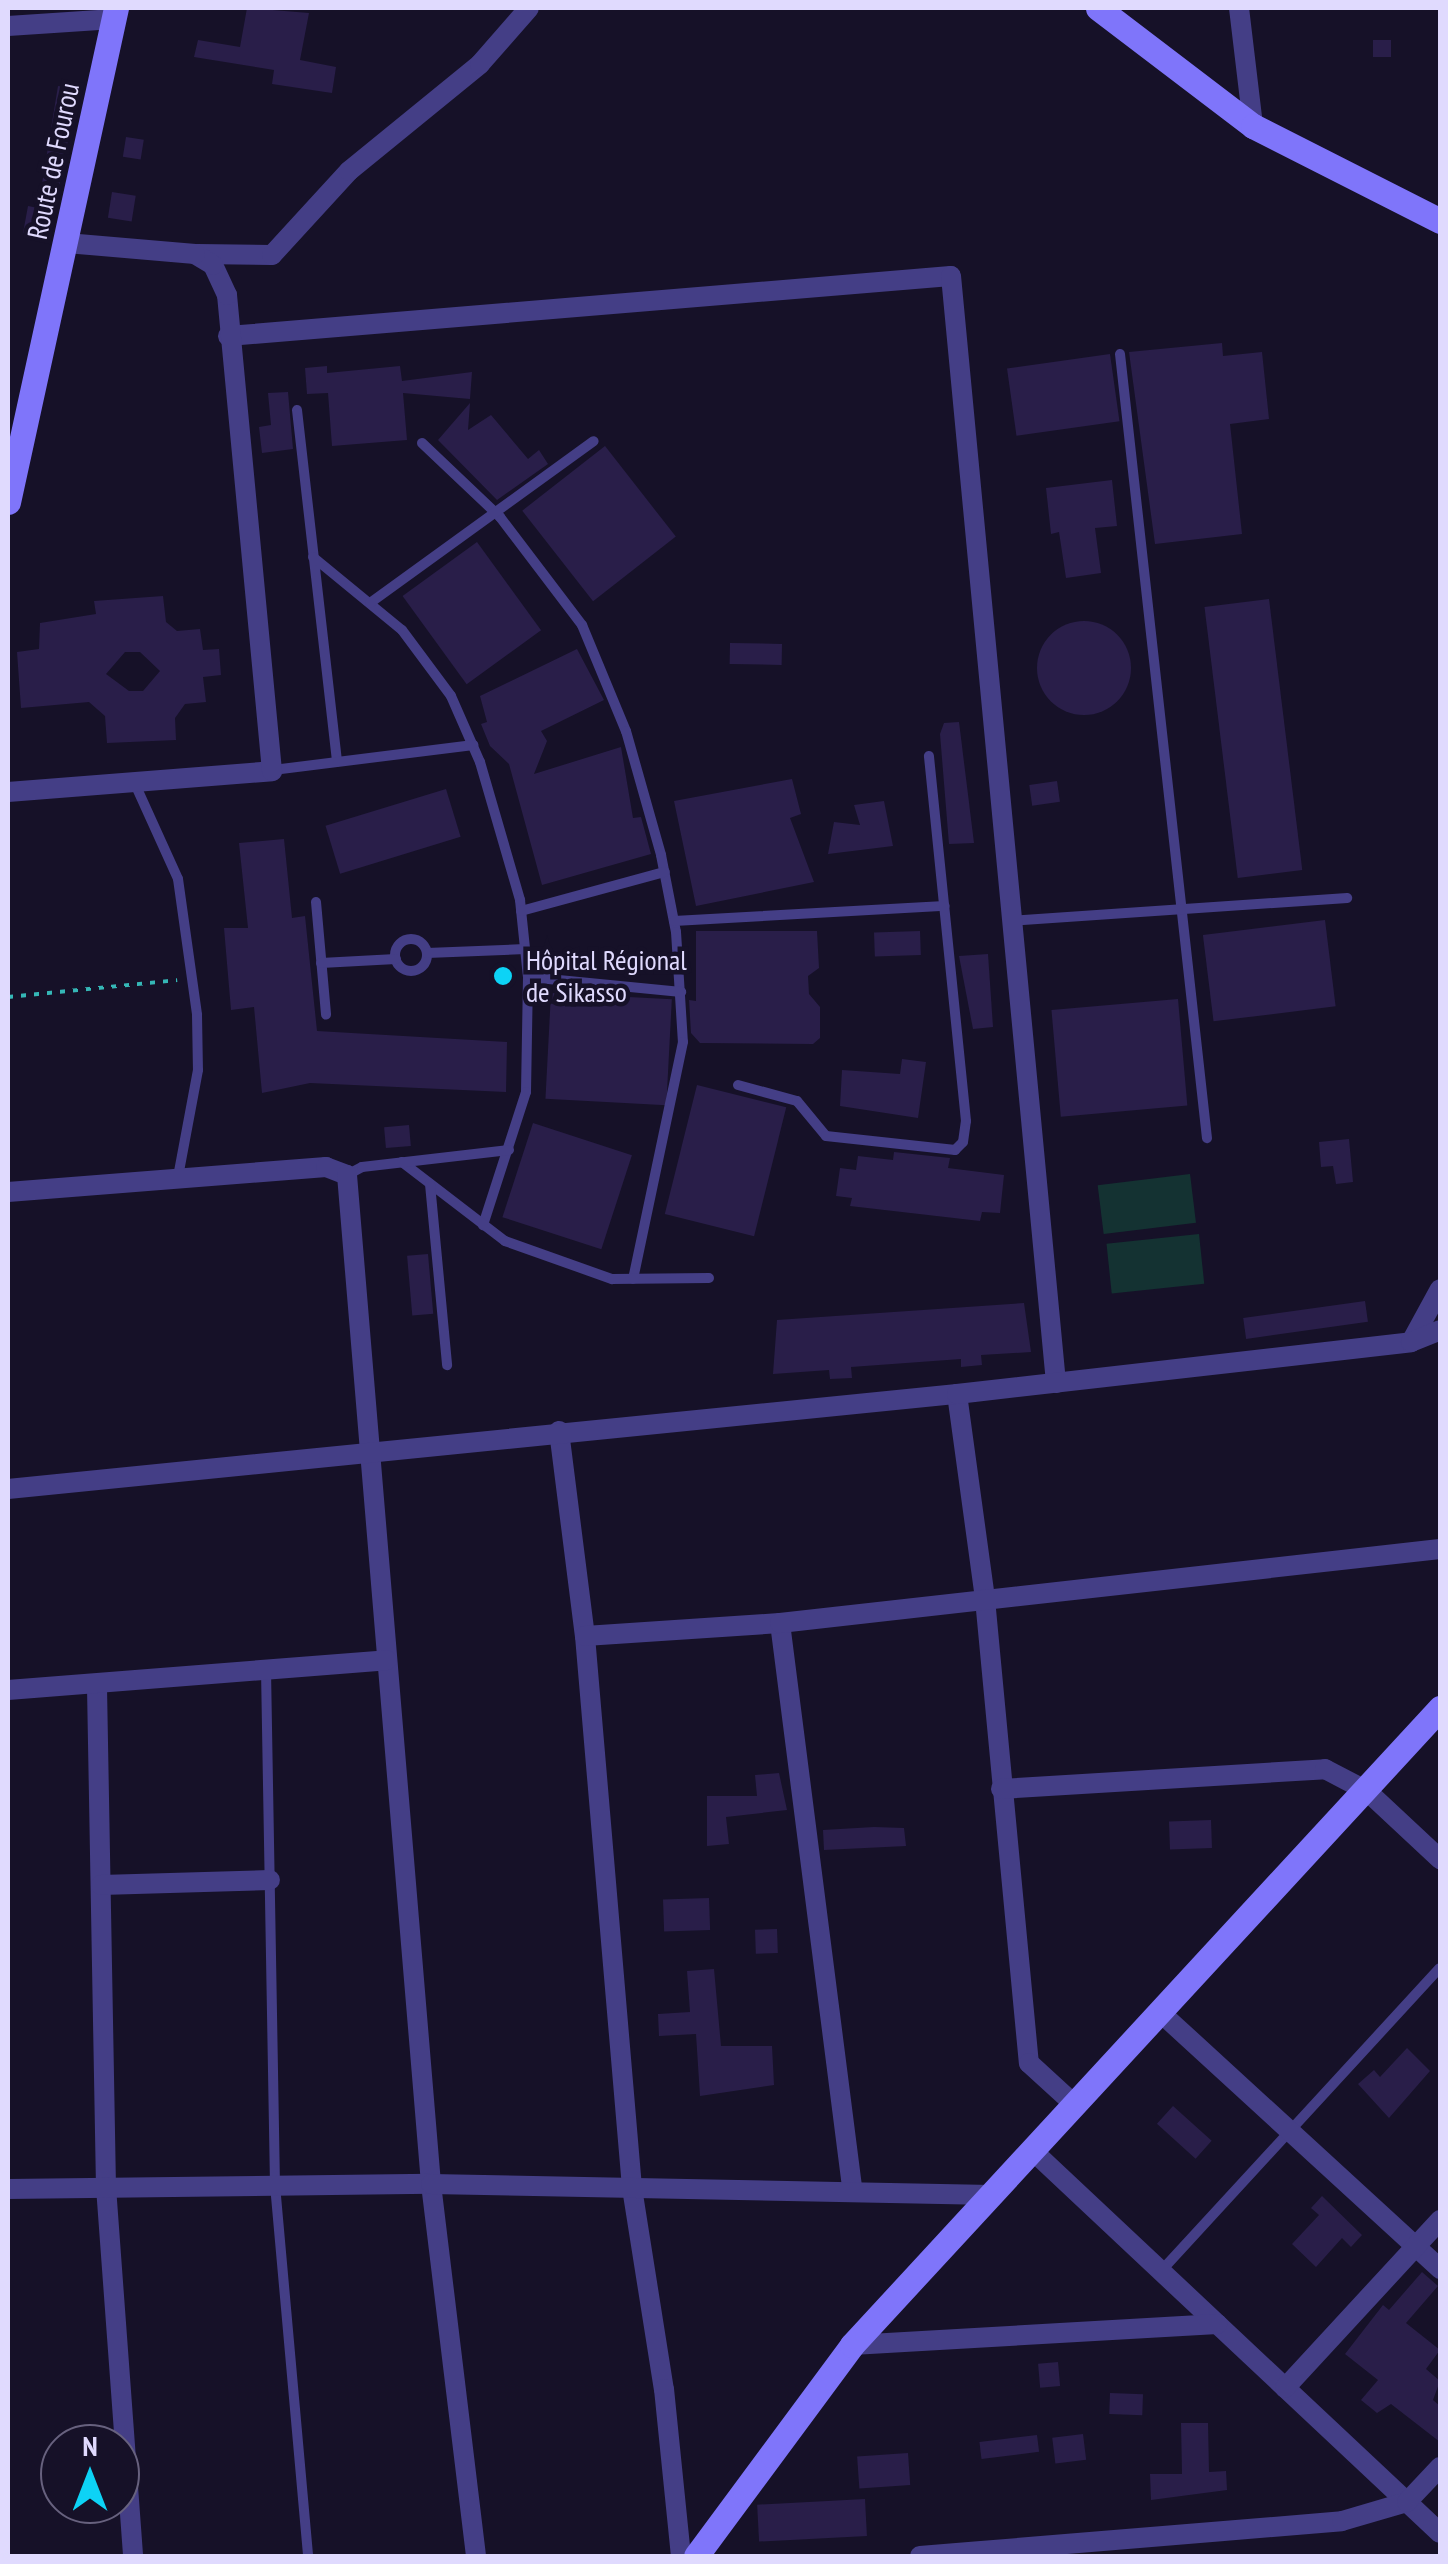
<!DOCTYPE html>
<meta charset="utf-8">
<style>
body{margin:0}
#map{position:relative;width:1448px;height:2564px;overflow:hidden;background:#161128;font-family:"PT Sans Narrow",sans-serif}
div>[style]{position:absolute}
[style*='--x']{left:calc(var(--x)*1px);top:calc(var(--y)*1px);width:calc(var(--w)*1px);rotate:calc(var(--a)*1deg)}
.green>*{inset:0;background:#143232;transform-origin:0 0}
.building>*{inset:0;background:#291e49;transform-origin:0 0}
.round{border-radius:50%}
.path>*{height:4px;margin-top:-2px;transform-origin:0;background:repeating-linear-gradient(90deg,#35b7b6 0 5px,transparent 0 13px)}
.lane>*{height:10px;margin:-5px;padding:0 5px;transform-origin:5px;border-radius:5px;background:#443e86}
.lane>.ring{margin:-5px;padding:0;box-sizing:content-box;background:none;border:10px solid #443e86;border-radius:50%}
.street>*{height:20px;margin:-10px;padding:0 10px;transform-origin:10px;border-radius:10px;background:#443e86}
.secondary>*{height:25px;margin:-12.5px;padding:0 12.5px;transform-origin:12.5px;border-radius:12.5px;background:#7f75fa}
.dots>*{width:28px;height:28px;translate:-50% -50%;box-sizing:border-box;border:5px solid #161128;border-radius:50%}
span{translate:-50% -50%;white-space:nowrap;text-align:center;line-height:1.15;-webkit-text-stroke:9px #161128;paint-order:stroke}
.street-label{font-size:28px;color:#e0dafe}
.poi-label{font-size:28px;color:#e0dafe}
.left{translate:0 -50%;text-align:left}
.frame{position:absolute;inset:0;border:10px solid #e0dafe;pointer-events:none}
.north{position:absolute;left:40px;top:2424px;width:100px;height:100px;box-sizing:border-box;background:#161128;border:2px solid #67617e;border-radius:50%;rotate:0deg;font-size:28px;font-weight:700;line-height:40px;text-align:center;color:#e0dafe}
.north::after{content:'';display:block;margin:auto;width:35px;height:45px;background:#0dd3f6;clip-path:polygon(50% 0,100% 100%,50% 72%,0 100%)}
</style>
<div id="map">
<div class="green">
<div style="left:1190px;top:1174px;width:49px;height:93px;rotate:83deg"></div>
<div style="left:1199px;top:1234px;width:50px;height:93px;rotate:84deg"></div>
</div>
<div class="building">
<div style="clip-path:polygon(247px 8px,309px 13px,300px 60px,336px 67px,332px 93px,272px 84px,274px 70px,194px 57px,198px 40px,240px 47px)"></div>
<div style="left:1373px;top:40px;width:18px;height:17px"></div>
<div style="clip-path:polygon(58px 86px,78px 89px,49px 238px,23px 233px,28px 206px,38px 208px)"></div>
<div style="left:126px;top:137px;width:18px;height:20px;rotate:9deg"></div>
<div style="left:112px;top:192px;width:24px;height:26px;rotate:9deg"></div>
<div style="clip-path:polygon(1222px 343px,1223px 356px,1262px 352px,1269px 419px,1230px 424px,1242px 534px,1155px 544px,1129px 352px)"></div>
<div style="left:1110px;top:354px;width:68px;height:104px;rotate:82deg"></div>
<div style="clip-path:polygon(327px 366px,327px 373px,400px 366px,402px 381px,472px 372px,470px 399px,403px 393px,407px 440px,332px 446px,328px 393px,307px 394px,305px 368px)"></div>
<div style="clip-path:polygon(288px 392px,293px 449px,262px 453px,259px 427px,271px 425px,268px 393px)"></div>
<div style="clip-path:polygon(470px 403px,468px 430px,491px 415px,528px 459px,539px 450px,548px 464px,497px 500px,438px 440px)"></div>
<div style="left:605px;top:446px;width:115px;height:105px;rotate:52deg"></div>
<div style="clip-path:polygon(1112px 480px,1117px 526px,1095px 528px,1101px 573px,1066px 578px,1059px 532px,1051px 534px,1046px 488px)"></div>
<div style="left:477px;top:542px;width:109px;height:92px;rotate:54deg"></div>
<div style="clip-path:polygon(evenodd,163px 596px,166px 622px,177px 631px,200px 629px,203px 650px,219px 649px,221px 675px,203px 677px,206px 702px,185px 704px,175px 718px,176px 740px,107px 743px,105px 716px,89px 702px,21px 708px,17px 652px,39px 649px,40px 623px,96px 614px,94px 601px,163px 596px,125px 652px,140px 652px,160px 671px,143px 691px,129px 691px,106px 674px,125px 652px)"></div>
<div style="left:1269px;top:599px;width:273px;height:65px;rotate:83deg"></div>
<div class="round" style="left:1037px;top:621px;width:94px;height:94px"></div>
<div style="left:730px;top:643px;width:52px;height:21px;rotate:1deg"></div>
<div style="clip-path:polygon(577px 649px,604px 700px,541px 731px,547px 741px,534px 774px,621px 747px,633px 818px,641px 817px,651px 854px,542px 885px,509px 764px,490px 746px,481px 724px,487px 722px,480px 696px)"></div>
<div style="clip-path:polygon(959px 722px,974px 843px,949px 844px,940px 734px,944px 723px)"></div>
<div style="clip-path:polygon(792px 779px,801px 814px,790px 818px,814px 882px,696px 906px,674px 801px)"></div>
<div style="left:1057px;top:781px;width:21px;height:28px;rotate:82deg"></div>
<div style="left:446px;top:789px;width:50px;height:126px;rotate:73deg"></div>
<div style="clip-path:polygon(884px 801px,893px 846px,828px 854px,834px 822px,860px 825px,854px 805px)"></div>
<div style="clip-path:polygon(284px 839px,292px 918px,305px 916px,317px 1031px,507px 1042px,506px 1092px,310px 1083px,262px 1093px,254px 1007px,231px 1010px,224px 928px,248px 928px,239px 843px)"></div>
<div style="left:1325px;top:920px;width:87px;height:123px;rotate:83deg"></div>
<div style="clip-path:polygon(696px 931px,817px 931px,819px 968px,808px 976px,809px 994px,820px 1007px,820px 1038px,813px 1044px,700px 1043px,691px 1033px,689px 1000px,696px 1001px)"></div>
<div style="left:920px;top:931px;width:24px;height:46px;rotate:88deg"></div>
<div style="clip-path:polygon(988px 954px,993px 1027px,973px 1029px,959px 956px)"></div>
<div style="left:551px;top:993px;width:121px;height:106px;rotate:3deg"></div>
<div style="left:1178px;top:999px;width:107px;height:127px;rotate:85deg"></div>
<div style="clip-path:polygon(902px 1059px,926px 1062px,918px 1118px,840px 1106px,842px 1070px,900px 1074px)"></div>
<div style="left:697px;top:1085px;width:92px;height:133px;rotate:14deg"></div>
<div style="left:533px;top:1123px;width:104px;height:99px;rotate:18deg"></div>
<div style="left:409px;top:1125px;width:21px;height:25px;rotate:85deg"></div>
<div style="clip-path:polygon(1349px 1139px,1353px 1182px,1336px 1184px,1333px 1166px,1321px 1167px,1319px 1142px)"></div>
<div style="clip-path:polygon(894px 1152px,950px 1158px,948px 1168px,1004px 1175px,1000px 1213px,982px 1212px,980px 1221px,850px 1206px,852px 1198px,836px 1196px,840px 1168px,856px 1170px,858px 1156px,893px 1160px)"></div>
<div style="left:428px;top:1254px;width:60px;height:21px;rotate:85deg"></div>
<div style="left:1365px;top:1301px;width:21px;height:123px;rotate:82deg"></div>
<div style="clip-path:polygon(1024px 1303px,1031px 1352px,981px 1355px,982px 1365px,961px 1367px,961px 1359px,851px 1367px,852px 1378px,830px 1379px,829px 1370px,773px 1374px,777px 1320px)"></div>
<div style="clip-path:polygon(779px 1773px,787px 1810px,726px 1817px,729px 1844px,707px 1846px,707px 1796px,757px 1796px,755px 1775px)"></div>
<div style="left:1211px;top:1820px;width:28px;height:42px;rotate:88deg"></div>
<div style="clip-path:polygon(874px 1827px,904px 1828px,906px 1846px,824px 1850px,823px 1830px)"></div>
<div style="left:709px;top:1898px;width:32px;height:46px;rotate:88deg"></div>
<div style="left:777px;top:1929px;width:24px;height:22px;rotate:88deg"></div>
<div style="clip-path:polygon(714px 1969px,721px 2046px,772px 2046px,774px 2085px,700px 2096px,696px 2034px,659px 2036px,658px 2014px,690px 2012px,687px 1971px)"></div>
<div style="clip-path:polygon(1407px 2048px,1430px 2071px,1389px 2118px,1358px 2084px,1374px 2070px,1380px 2077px)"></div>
<div style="left:1173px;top:2106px;width:52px;height:24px;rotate:42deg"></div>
<div style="clip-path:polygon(1322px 2196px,1362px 2235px,1351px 2247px,1342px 2238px,1316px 2267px,1292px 2244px,1319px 2215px,1311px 2208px)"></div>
<div style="clip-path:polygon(1422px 2272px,1438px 2286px,1406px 2323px,1440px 2350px,1426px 2369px,1440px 2381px,1433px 2400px,1440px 2406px,1440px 2442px,1391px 2404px,1377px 2413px,1361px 2400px,1378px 2380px,1345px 2354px,1383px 2305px,1389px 2310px)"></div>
<div style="left:1058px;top:2362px;width:24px;height:20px;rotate:85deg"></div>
<div style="left:1110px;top:2393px;width:33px;height:21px;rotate:2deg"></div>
<div style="clip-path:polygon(1181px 2423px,1208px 2423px,1209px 2472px,1226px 2471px,1227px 2490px,1151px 2500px,1150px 2474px,1182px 2474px)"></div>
<div style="left:1083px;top:2434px;width:26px;height:31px;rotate:83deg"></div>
<div style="left:1037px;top:2435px;width:17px;height:58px;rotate:83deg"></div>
<div style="left:908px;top:2453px;width:32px;height:51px;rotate:86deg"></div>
<div style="left:865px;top:2499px;width:37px;height:108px;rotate:87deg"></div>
</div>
<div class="path">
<div style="--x:8;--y:997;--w:170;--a:-5.7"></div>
</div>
<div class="lane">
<div style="--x:1120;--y:354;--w:789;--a:83.67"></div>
<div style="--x:297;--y:410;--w:354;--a:83.5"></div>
<div style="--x:422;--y:443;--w:108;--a:43.5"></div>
<div style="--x:500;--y:517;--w:136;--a:52.8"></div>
<div style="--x:582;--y:625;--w:115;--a:67.5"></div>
<div style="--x:626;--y:731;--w:129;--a:74.2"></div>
<div style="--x:661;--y:855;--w:78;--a:79"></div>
<div style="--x:676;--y:932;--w:110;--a:86.4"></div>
<div style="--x:683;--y:1042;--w:242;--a:101.9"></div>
<div style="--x:313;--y:557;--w:115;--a:39.4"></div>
<div style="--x:402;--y:630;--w:82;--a:53.4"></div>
<div style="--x:451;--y:696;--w:72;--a:66.3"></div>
<div style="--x:480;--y:762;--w:144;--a:73.8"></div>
<div style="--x:520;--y:900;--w:77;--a:84.1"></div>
<div style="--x:528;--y:977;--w:115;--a:91"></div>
<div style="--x:526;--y:1092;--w:140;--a:107.9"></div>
<div style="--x:370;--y:603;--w:276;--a:-35.9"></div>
<div style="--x:273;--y:770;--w:202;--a:-7.1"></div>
<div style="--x:135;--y:784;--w:104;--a:65.6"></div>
<div style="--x:178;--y:879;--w:137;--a:82"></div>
<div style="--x:197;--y:1015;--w:55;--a:89"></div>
<div style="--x:198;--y:1070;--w:109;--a:100.6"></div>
<div style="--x:316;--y:902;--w:113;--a:84.9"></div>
<div style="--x:521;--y:911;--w:149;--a:-15.2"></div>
<div style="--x:674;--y:921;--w:271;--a:-3.2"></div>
<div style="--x:1009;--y:921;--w:339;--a:-3.9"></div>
<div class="ring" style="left:395px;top:939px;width:22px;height:22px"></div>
<div style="--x:427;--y:953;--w:98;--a:-2.3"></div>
<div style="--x:321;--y:963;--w:75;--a:-3.1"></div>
<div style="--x:528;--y:977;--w:154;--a:5.6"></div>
<div style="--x:738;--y:1085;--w:61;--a:15.2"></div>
<div style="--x:797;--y:1101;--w:45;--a:50.4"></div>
<div style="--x:826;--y:1136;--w:130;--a:6.2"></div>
<div style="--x:955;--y:1150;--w:11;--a:-45"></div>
<div style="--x:963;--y:1142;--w:21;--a:-82"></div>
<div style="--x:966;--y:1121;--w:367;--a:-95.8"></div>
<div style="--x:402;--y:1162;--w:130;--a:37.5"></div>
<div style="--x:505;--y:1241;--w:114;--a:19.6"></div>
<div style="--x:612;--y:1279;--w:97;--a:-0.6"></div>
<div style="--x:347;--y:1175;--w:17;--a:-28"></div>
<div style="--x:362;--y:1167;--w:148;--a:-6.6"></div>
<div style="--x:430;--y:1184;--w:182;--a:84.6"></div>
<div style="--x:266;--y:1670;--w:515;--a:89"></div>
<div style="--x:275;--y:2185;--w:372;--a:84.9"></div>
<div style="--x:1162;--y:2270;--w:410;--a:-47.4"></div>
</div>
<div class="street">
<div style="--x:1239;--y:8;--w:119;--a:83.2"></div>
<div style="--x:8;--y:26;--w:106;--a:-3.8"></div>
<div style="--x:197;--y:254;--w:75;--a:0.8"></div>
<div style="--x:272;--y:255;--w:114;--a:-47.5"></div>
<div style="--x:349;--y:171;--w:169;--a:-39.2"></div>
<div style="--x:480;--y:64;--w:74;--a:-48.8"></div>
<div style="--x:228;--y:336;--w:725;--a:-4.74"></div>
<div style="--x:951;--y:276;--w:1112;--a:84.58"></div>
<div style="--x:8;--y:792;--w:265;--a:-4.5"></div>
<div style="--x:272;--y:771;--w:478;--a:-95.4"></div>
<div style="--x:227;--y:295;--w:33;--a:-115"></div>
<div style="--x:213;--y:265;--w:21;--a:-149"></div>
<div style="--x:195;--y:254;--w:129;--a:-175.1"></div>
<div style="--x:8;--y:1192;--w:319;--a:-4.5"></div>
<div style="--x:326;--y:1167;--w:22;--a:21"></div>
<div style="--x:347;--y:1175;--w:1012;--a:85.24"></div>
<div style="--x:431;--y:2184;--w:375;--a:83.1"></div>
<div style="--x:1411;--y:1342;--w:60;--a:-61.3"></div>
<div style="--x:957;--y:1394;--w:207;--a:82.2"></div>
<div style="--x:985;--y:1599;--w:466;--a:84.6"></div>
<div style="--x:1029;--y:2063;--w:62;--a:42.4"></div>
<div style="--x:559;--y:1431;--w:207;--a:82.8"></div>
<div style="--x:585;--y:1636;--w:554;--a:85.13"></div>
<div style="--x:632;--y:2188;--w:204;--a:81"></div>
<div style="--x:664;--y:2389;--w:168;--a:84.2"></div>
<div style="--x:8;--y:1489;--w:954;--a:-5.72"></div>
<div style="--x:957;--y:1394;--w:457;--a:-6.5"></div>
<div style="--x:1411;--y:1342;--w:31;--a:-22"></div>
<div style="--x:780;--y:1623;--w:569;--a:82.72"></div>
<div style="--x:585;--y:1636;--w:195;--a:-3.8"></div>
<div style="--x:780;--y:1623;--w:664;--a:-6.4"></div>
<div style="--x:97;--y:1687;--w:500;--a:88.97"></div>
<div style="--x:106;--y:2187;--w:370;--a:85.8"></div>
<div style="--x:8;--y:1690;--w:380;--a:-4.5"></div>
<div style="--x:1001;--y:1789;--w:325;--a:-3.5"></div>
<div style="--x:1325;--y:1769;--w:47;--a:27.6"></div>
<div style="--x:1367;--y:1791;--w:100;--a:43"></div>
<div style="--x:101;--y:1885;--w:169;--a:-1.7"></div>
<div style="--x:1161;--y:2013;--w:379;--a:42.5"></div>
<div style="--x:1033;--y:2151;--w:558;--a:43.19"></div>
<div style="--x:8;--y:2189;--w:423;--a:-0.7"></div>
<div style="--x:431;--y:2184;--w:561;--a:1.12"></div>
<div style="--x:852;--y:2345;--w:366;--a:-3.3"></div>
<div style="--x:1285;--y:2388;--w:229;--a:-47.3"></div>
<div style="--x:920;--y:2556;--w:423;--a:-4.7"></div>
<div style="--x:1342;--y:2521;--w:68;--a:-16.3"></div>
<div style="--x:1407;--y:2502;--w:48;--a:-46.7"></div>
</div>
<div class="secondary">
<div style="--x:1098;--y:8;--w:195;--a:37.3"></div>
<div style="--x:1253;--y:126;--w:210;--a:26.9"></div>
<div style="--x:8;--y:502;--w:506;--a:-77.67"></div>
<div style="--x:696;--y:2556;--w:262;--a:-53.5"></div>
<div style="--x:852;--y:2345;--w:867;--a:-47.29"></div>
</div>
<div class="dots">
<div style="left:503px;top:976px;background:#0dd3f6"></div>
</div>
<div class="street-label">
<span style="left:53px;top:161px;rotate:-78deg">Route de Fourou</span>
</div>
<div class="poi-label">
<span class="left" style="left:526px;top:976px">Hôpital Régional<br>de Sikasso</span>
</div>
<div class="frame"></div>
<div class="north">N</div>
</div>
